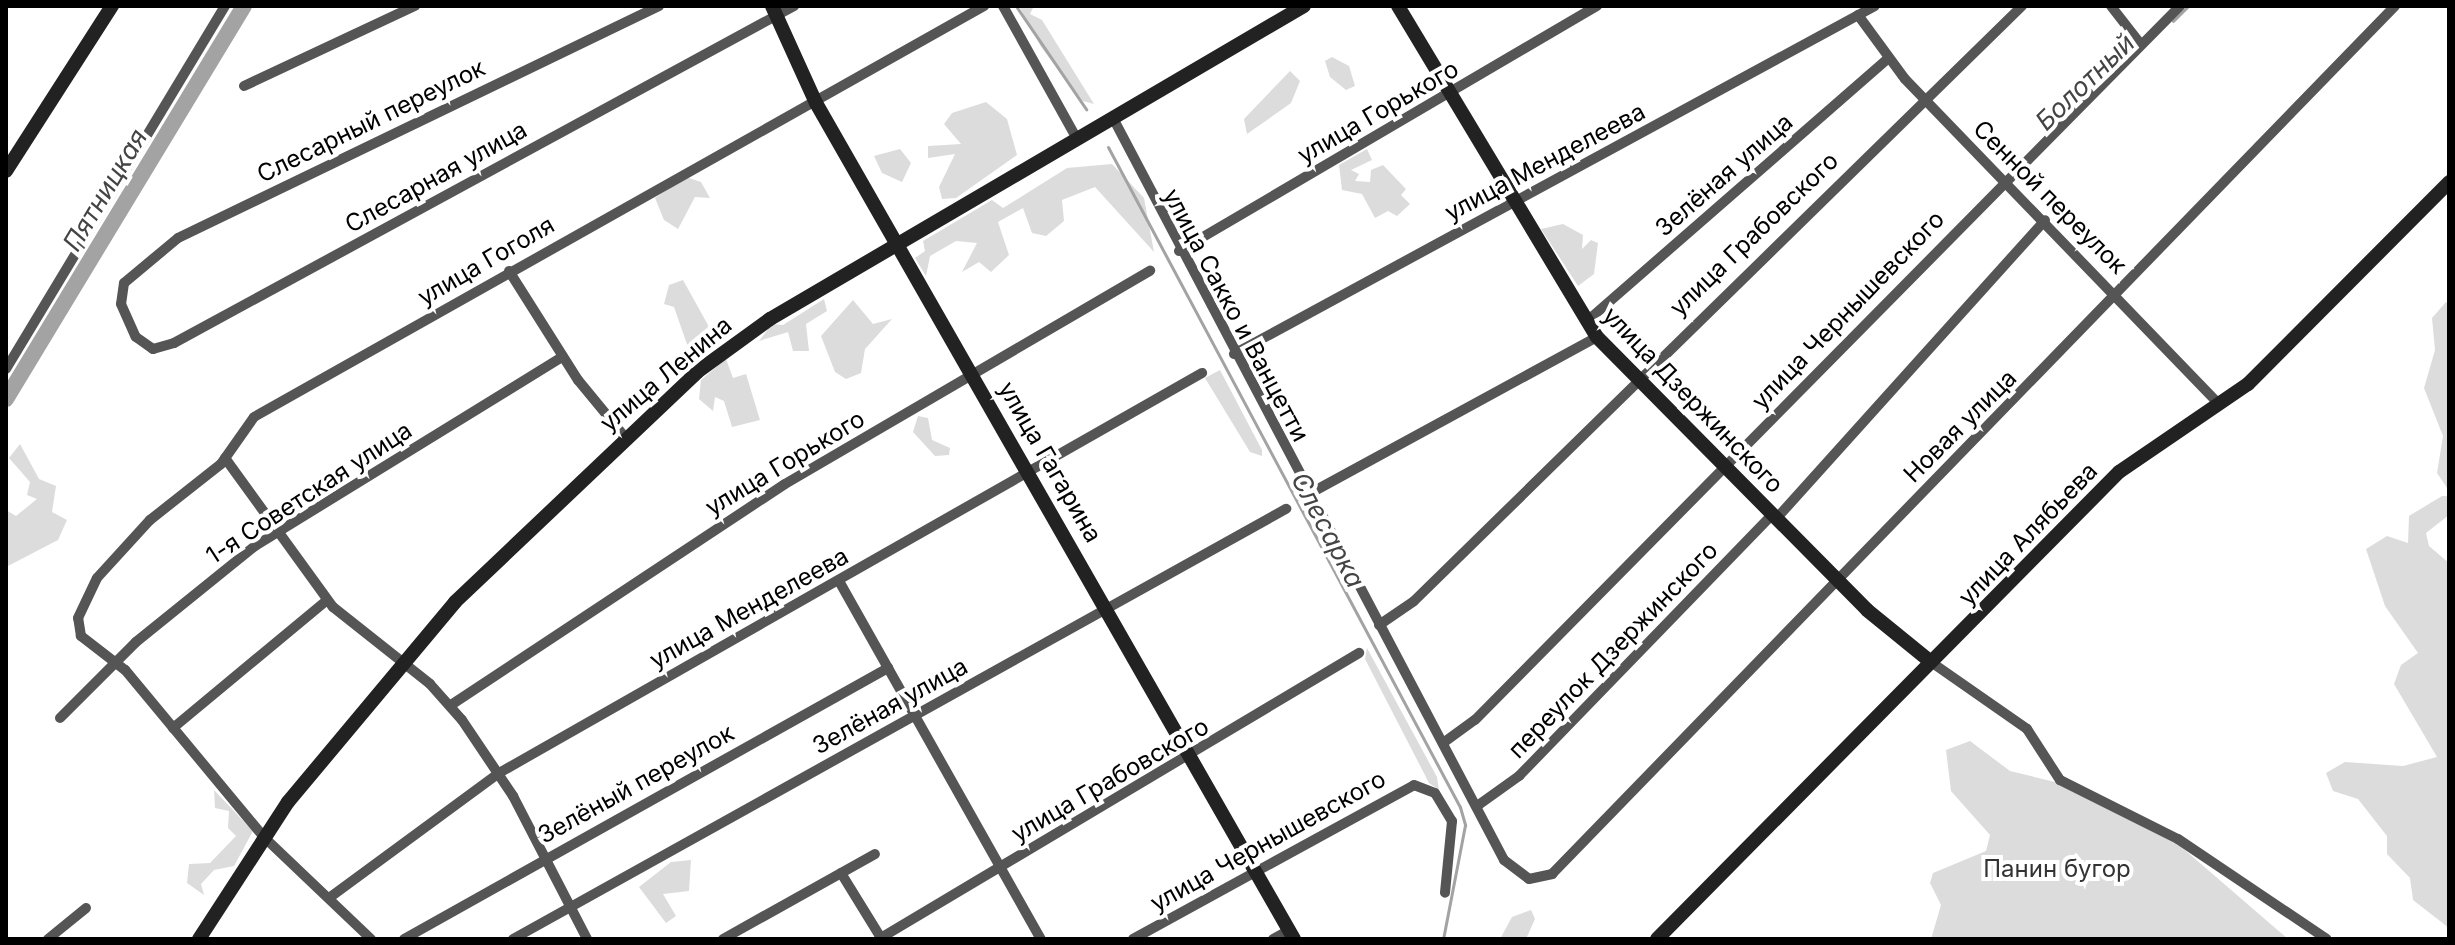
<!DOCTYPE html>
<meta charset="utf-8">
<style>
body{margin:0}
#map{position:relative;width:2455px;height:945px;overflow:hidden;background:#fff;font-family:Inter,sans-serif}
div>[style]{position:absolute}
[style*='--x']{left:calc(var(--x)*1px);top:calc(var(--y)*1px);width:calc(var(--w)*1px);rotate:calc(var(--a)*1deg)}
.green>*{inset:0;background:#dcdcdc}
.stream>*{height:3px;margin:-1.5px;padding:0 1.5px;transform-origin:1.5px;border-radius:1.5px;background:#a3a3a3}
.river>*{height:16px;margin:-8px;padding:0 8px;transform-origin:8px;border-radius:8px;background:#a3a3a3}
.street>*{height:10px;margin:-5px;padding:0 5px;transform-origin:5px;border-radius:5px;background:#555}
.secondary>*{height:14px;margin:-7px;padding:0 7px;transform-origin:7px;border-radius:7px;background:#222}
span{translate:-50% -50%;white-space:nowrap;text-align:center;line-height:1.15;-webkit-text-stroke:8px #fff;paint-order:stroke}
.street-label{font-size:24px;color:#000}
.park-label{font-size:24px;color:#333}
.water-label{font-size:26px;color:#444;font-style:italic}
.frame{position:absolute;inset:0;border:8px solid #000;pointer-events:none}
</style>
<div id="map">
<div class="green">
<div style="clip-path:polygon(1019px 6px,1034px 6px,1030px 14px,1042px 20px,1094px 104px,1083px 101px,1041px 47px)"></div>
<div style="clip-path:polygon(1332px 57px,1349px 66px,1355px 86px,1346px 90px,1330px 77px,1325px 61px)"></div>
<div style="clip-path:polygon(1290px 71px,1300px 81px,1291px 103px,1247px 134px,1244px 119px)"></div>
<div style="clip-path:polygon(986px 102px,1007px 119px,1017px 155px,956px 198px,942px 199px,939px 187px,955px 154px,928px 158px,928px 146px,961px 144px,944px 124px,952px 113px)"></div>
<div style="clip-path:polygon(900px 149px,911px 163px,902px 182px,882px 173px,874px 156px)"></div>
<div style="clip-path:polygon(1367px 149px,1372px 160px,1351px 170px,1359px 174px,1355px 181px,1370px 182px,1371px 170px,1383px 165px,1406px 189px,1401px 195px,1410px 204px,1397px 216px,1388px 211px,1375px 218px,1362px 194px,1342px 190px,1339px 165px)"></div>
<div style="clip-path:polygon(1112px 164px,1144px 198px,1154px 252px,1095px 187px,1062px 200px,1064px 221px,1046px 236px,1032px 233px,1023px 208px,998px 222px,1009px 255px,991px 272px,979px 262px,962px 272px,977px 243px,956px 241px,930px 256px,926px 276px,915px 258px,925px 251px,923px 241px,992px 200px,1003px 208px,1067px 168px)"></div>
<div style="clip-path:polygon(686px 177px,701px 182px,710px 198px,695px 197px,678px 229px,664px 220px,655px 198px)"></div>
<div style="clip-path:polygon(1563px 224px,1583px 235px,1582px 249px,1591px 240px,1598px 243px,1594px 274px,1578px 286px,1541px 229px)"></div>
<div style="clip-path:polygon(683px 280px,708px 325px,705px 352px,695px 345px,689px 350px,674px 307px,664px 304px,669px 285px)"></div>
<div style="clip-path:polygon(824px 299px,827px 311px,806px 324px,809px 351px,793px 351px,788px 332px,759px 341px,772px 324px,783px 325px)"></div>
<div style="clip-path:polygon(853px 300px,873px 324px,892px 319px,865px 349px,861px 373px,846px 379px,835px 372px,821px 336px)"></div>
<div style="clip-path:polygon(2446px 302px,2449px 305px,2449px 491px,2437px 473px,2443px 436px,2424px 388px,2435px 350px,2432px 318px)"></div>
<div style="clip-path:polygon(726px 359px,733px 378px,746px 374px,760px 420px,732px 427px,724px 401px,715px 397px,713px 411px,699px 399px,701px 380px)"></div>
<div style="clip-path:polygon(1220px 370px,1262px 450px,1262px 456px,1250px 452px,1205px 378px)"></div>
<div style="clip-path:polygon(918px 416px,928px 418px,932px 440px,950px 448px,949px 455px,935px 456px,913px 432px)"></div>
<div style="clip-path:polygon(20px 444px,39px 479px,56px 486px,52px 512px,67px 520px,58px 540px,6px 567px,6px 510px,16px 516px,37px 499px,27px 495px,30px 482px,9px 458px)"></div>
<div style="clip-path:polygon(2442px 496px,2449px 496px,2449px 515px,2426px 533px,2429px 546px,2449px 563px,2449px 928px,2413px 900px,2410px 878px,2387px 854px,2387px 836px,2358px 799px,2333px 791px,2326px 773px,2345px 762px,2403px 766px,2437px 757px,2394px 684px,2401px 665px,2418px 653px,2385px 606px,2366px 549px,2387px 536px,2408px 543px,2409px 516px)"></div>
<div style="clip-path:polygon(1367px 648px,1437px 777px,1439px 790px,1429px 783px,1365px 659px)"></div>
<div style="clip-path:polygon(1970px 741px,2010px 771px,2055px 782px,2179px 845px,2288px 939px,1931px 939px,1941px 905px,1930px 883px,1933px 873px,1986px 851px,1990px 835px,1951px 791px,1946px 750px)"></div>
<div style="clip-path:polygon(214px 790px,253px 831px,234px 866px,214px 870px,201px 884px,204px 895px,187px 883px,189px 864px,210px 863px,236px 836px,228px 828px,229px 811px,215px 808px)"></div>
<div style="clip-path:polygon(691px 860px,689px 891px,663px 894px,676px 916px,666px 923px,639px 887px,671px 862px)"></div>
<div style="clip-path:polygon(1531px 910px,1535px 919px,1526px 939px,1500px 939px,1512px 917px)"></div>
</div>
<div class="stream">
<div style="--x:1016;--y:6;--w:125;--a:55.8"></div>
<div style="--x:2173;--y:21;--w:21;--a:-45"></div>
<div style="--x:1108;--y:147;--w:748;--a:61.93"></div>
<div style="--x:1460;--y:807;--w:19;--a:74"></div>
<div style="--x:1465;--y:825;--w:116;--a:100.9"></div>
</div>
<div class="river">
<div style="--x:6;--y:399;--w:459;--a:-58.8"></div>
</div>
<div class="street">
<div style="--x:659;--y:6;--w:534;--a:154.25"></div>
<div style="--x:178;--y:238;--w:70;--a:140.2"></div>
<div style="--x:124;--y:283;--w:21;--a:98"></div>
<div style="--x:121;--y:304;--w:36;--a:66"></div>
<div style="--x:136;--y:337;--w:21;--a:35"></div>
<div style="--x:153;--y:349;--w:22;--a:-16"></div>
<div style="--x:174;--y:343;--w:706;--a:-28.53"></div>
<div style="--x:1003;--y:6;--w:152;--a:60.9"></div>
<div style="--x:2111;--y:6;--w:46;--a:52.1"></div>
<div style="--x:1858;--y:15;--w:79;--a:53.7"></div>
<div style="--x:1905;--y:79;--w:452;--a:46"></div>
<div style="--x:244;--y:86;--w:189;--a:-25.1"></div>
<div style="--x:1113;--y:118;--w:839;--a:62.21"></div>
<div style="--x:1504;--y:860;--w:31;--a:37"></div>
<div style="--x:1529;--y:879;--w:24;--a:-12"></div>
<div style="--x:1552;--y:874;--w:1210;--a:-45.84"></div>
<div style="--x:1179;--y:251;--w:485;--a:-30.4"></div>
<div style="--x:509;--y:271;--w:129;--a:57.7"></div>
<div style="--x:578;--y:380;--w:74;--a:50.5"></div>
<div style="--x:1586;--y:322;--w:400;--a:-41.1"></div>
<div style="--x:1234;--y:354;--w:729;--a:-28.5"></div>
<div style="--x:6;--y:369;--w:424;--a:-58.9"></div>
<div style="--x:225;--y:458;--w:184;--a:54.1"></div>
<div style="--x:333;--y:607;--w:124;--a:38.4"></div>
<div style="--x:430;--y:684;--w:48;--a:48.4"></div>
<div style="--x:462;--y:720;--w:92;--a:56.1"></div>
<div style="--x:513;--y:796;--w:161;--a:62.6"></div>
<div style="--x:1307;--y:495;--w:330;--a:-28.6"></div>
<div style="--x:1776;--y:519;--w:402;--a:-48"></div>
<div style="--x:839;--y:581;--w:411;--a:60.6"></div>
<div style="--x:1379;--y:625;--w:42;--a:-34.4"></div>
<div style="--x:1414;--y:601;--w:851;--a:-44.38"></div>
<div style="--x:1931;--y:662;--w:117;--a:34.9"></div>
<div style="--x:2027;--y:729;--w:61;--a:57.1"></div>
<div style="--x:2060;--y:780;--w:132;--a:26.6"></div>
<div style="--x:2178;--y:839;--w:179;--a:33.9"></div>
<div style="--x:451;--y:705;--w:400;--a:-33.5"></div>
<div style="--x:785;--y:484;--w:423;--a:-30.3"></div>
<div style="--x:60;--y:718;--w:107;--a:-45"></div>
<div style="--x:136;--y:642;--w:153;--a:-38.9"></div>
<div style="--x:255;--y:546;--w:361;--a:-31.6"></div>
<div style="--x:173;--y:728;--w:200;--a:-39.7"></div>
<div style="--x:1443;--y:743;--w:39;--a:-36"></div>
<div style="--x:1475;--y:720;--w:1003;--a:-45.36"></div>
<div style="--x:1477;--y:806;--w:52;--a:-35.5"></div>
<div style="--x:1519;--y:776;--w:363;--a:-45.9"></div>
<div style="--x:841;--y:873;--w:76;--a:58.4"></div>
<div style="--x:329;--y:898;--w:211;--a:-36.3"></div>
<div style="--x:499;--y:773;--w:809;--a:-29.64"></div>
<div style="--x:48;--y:939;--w:49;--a:-39.2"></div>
<div style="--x:371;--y:939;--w:149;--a:-136.4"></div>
<div style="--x:263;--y:836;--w:216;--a:-129.7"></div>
<div style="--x:125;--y:670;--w:56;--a:-142.3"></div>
<div style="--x:81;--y:636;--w:18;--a:-99"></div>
<div style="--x:78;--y:618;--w:44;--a:-64.6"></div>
<div style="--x:97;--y:578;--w:79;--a:-47.6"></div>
<div style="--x:150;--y:520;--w:90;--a:-38.3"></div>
<div style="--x:221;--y:464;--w:57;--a:-54.9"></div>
<div style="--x:254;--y:417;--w:838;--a:-29.38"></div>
<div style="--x:404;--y:939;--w:555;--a:-29.25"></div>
<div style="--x:513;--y:939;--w:885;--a:-29.09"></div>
<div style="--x:723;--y:939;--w:174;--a:-29.2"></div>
<div style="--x:879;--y:939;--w:559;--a:-30.79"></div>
<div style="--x:1133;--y:939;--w:320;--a:-28.7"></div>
<div style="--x:1414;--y:785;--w:22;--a:21"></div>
<div style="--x:1435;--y:793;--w:33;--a:59"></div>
<div style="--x:1452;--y:821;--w:72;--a:95.6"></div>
<div style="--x:1273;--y:939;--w:18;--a:-29"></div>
</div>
<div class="secondary">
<div style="--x:772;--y:6;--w:107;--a:65.6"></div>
<div style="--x:816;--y:103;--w:963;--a:60.24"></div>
<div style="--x:1398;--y:6;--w:386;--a:59"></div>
<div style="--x:1597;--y:337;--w:384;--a:45.3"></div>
<div style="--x:1867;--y:610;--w:82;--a:39.1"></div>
<div style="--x:6;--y:171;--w:196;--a:-57.3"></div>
<div style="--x:199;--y:939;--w:163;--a:-57"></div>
<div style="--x:288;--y:802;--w:261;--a:-50.1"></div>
<div style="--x:455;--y:602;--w:334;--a:-43.5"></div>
<div style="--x:697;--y:372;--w:90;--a:-36"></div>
<div style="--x:770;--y:319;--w:619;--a:-30.38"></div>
<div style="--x:1657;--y:939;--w:657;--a:-45.31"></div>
<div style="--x:2119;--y:472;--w:156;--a:-34.3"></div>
<div style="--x:2248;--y:384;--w:285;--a:-45.1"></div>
</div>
<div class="street-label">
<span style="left:1378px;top:112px;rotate:-30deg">улица Горького</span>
<span style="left:371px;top:121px;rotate:-26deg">Слесарный переулок</span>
<span style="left:1545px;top:162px;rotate:-28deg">улица Менделеева</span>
<span style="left:1724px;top:175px;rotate:-41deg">Зелёная улица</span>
<span style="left:436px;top:177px;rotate:-29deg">Слесарная улица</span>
<span style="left:2050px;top:197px;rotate:45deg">Сенной переулок</span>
<span style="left:1754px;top:234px;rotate:-44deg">улица Грабовского</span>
<span style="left:486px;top:261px;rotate:-30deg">улица Гоголя</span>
<span style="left:1848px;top:310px;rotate:-46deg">улица Чернышевского</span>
<span style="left:1236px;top:315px;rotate:62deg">улица Сакко и Ванцетти</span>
<span style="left:666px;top:374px;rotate:-40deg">улица Ленина</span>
<span style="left:1693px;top:400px;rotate:46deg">улица Дзержинского</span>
<span style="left:1960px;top:426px;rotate:-45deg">Новая улица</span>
<span style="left:1050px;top:462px;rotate:60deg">улица Гагарина</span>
<span style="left:785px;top:463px;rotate:-31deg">улица Горького</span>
<span style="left:309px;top:493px;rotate:-33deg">1-я Советская улица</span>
<span style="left:2028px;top:534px;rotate:-46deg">улица Алябьева</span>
<span style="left:749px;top:608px;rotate:-29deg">улица Менделеева</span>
<span style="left:1613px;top:650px;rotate:-46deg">переулок Дзержинского</span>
<span style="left:890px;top:706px;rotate:-29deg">Зелёная улица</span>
<span style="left:1110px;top:780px;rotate:-30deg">улица Грабовского</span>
<span style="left:636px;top:784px;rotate:-29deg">Зелёный переулок</span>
<span style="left:1268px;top:841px;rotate:-29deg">улица Чернышевского</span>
</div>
<div class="park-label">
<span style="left:2057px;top:869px">Панин бугор</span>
</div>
<div class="water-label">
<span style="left:2085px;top:82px;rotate:-44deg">Болотный</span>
<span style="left:105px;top:190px;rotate:-59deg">Пятницкая</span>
<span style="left:1328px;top:530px;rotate:62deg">Слесарка</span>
</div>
<div class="frame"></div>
</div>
